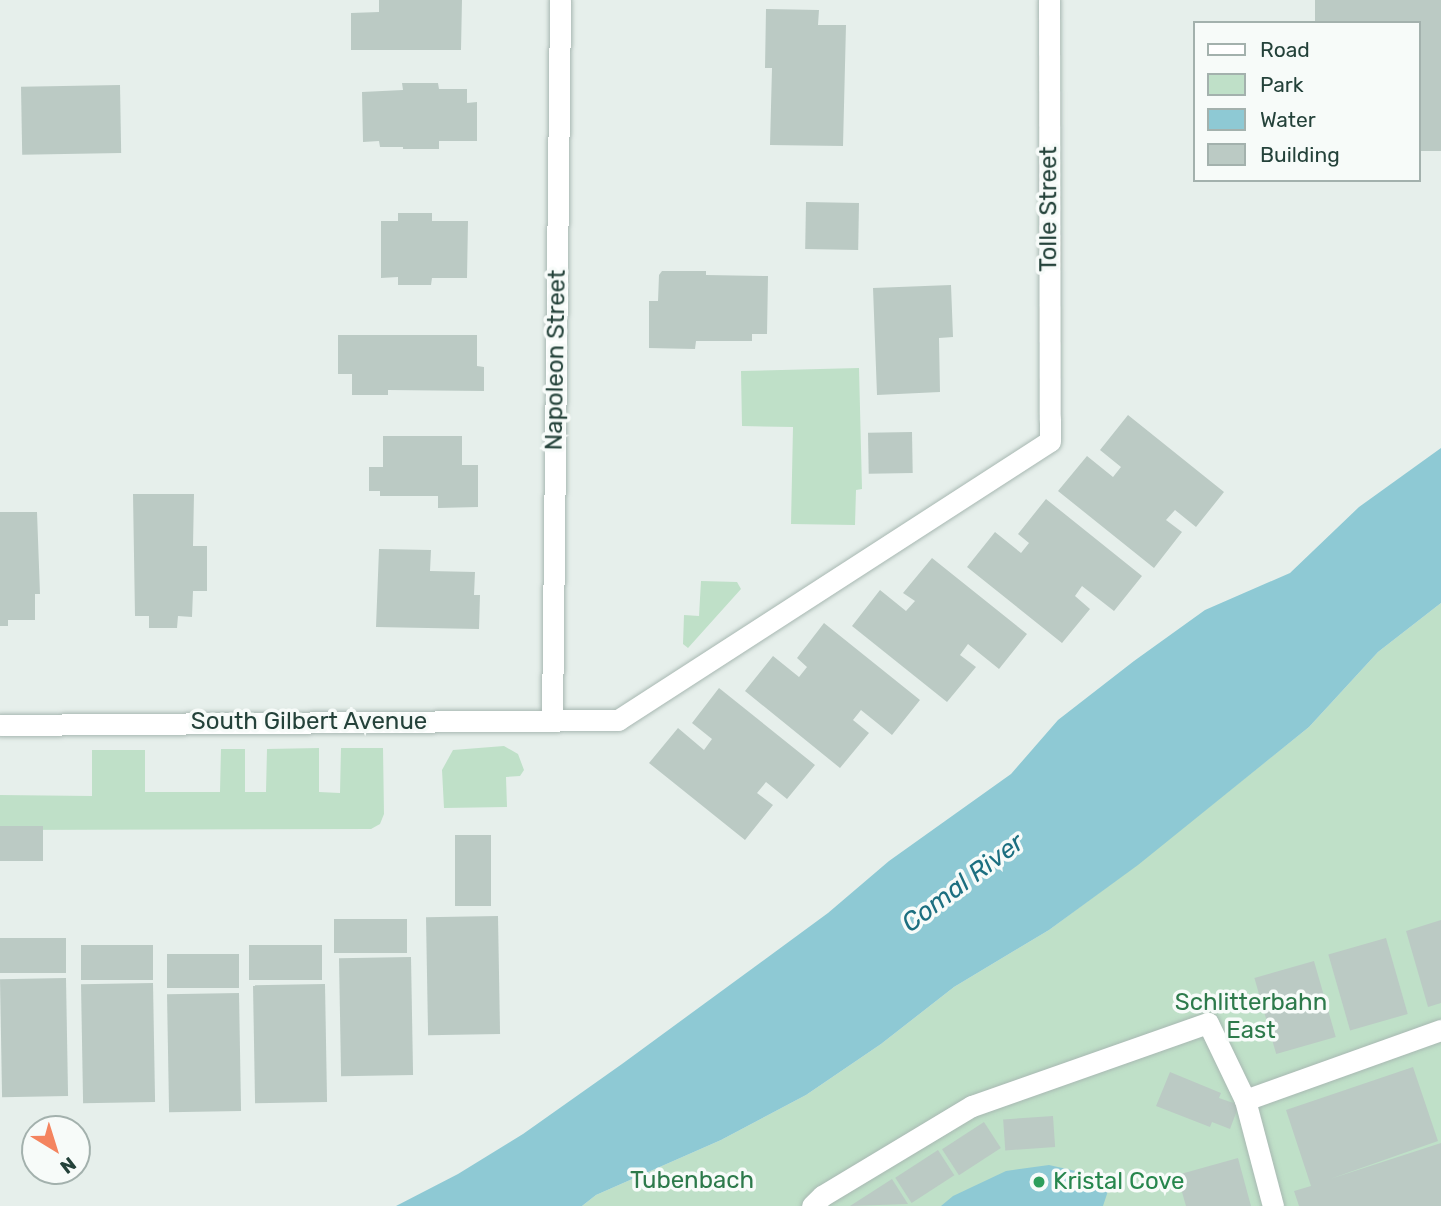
<!DOCTYPE html>
<style>
body{margin:0}
#map{position:relative;width:1441px;height:1206px;overflow:hidden;background:#e6efeb;font-family:Rubik,sans-serif}
div>[style]{position:absolute}
[style*='--x']{left:calc(var(--x)*1px);top:calc(var(--y)*1px);width:calc(var(--w)*1px);rotate:calc(var(--a)*1deg)}
.green>*{inset:0;background:#bfe0c8}
.water>*{inset:0;background:#8ec9d4}
.building>*{inset:0;background:#bbcac4;transform-origin:0 0}
.roads{filter:drop-shadow(0 0 2px #a8b8b2) drop-shadow(0 0 2px #a8b8b2)}
.lane>*{height:21px;margin:-10.5px;padding:0 10.5px;transform-origin:10.5px;border-radius:10.5px;background:#fff}
.street>*{height:21px;margin:-10.5px;padding:0 10.5px;transform-origin:10.5px;border-radius:10.5px;background:#fff}
.dots>*{width:19px;height:19px;translate:-50% -50%;box-sizing:border-box;border:4px solid #f7fbf9;border-radius:50%}
span{translate:-50% -50%;white-space:nowrap;text-align:center;line-height:1.15;-webkit-text-stroke:7px #f7fbf9;paint-order:stroke}
.street-label{font-size:24px;color:#24423a}
.park-label{font-size:24px;color:#2d7a4b}
.leisure-label{font-size:24px;color:#27864d}
.left{translate:0 -50%;text-align:left}
.water-label{font-size:26px;color:#1c6f80;font-style:italic}
.legend{position:absolute;left:1193px;top:21px;width:228px;height:161px;box-sizing:border-box;background:#f7fbf9;border:2px solid #a3b1ad;margin:0;padding:9px 12px;list-style:none;font-size:21px;color:#24423a}
.legend li{display:flex;align-items:center;gap:14px;height:35px}
.legend b{width:35px;border:2px solid #a3b1ad}
.north{position:absolute;left:21px;top:1115px;width:70px;height:70px;box-sizing:border-box;background:#f7fbf9;border:2px solid #a3b1ad;border-radius:50%;rotate:142deg;font-size:19px;font-weight:700;line-height:28px;text-align:center;color:#24423a}
.north::after{content:'';display:block;margin:auto;width:24px;height:32px;background:#f4845f;clip-path:polygon(50% 0,100% 100%,50% 72%,0 100%)}
</style>
<div id="map">
<div class="green">
<div style="clip-path:polygon(859px 368px,862px 489px,856px 490px,855px 525px,791px 524px,793px 427px,742px 426px,741px 371px)"></div>
<div style="clip-path:polygon(701px 581px,737px 582px,741px 589px,688px 648px,683px 644px,684px 615px,699px 616px)"></div>
<div style="clip-path:polygon(1441px 603px,1441px 1206px,582px 1206px,596px 1195px,721px 1140px,806px 1095px,881px 1044px,954px 987px,1049px 930px,1134px 867px,1309px 727px,1378px 652px)"></div>
<div style="clip-path:polygon(504px 746px,518px 754px,524px 770px,520px 776px,506px 777px,507px 807px,444px 808px,442px 770px,453px 750px)"></div>
<div style="clip-path:polygon(319px 748px,319px 792px,340px 793px,341px 748px,383px 748px,384px 814px,380px 824px,371px 829px,0 830px,0 795px,92px 796px,92px 750px,145px 750px,145px 792px,220px 792px,221px 749px,245px 749px,245px 792px,266px 792px,267px 749px)"></div>
</div>
<div class="water">
<div style="clip-path:polygon(1441px 448px,1441px 603px,1378px 652px,1309px 727px,1138px 865px,1049px 930px,954px 987px,881px 1044px,806px 1095px,721px 1140px,596px 1195px,582px 1206px,396px 1206px,458px 1174px,523px 1134px,622px 1064px,828px 913px,889px 861px,1011px 774px,1058px 720px,1134px 661px,1205px 610px,1290px 573px,1359px 507px)"></div>
<div style="clip-path:polygon(1049px 1165px,1080px 1172px,1108px 1191px,1103px 1206px,941px 1206px,953px 1196px,1006px 1171px)"></div>
</div>
<div class="building">
<div style="clip-path:polygon(379px 0,462px 0,461px 50px,351px 50px,351px 13px,379px 12px)"></div>
<div style="clip-path:polygon(1315px 0,1441px 0,1441px 151px,1418px 151px,1418px 23px,1315px 23px)"></div>
<div style="clip-path:polygon(766px 9px,819px 10px,818px 25px,846px 25px,843px 146px,770px 145px,772px 68px,765px 68px)"></div>
<div style="clip-path:polygon(402px 83px,438px 83px,439px 89px,467px 89px,467px 103px,477px 102px,477px 141px,439px 141px,439px 149px,403px 149px,403px 147px,380px 147px,379px 141px,363px 142px,362px 92px,403px 90px)"></div>
<div style="left:120px;top:85px;width:68px;height:99px;rotate:89deg"></div>
<div style="left:806px;top:202px;width:53px;height:47px;rotate:1deg"></div>
<div style="clip-path:polygon(398px 213px,432px 213px,432px 221px,468px 221px,467px 278px,432px 278px,431px 285px,398px 285px,398px 277px,381px 278px,381px 221px,398px 221px)"></div>
<div style="clip-path:polygon(662px 271px,706px 271px,706px 275px,768px 276px,767px 334px,752px 334px,752px 341px,696px 341px,695px 349px,649px 348px,649px 301px,658px 301px,659px 275px)"></div>
<div style="clip-path:polygon(951px 285px,953px 337px,939px 338px,940px 392px,877px 395px,873px 288px)"></div>
<div style="clip-path:polygon(338px 335px,477px 335px,477px 366px,484px 367px,484px 391px,388px 390px,388px 395px,352px 395px,352px 374px,338px 374px)"></div>
<div style="clip-path:polygon(1128px 415px,1224px 492px,1196px 527px,1175px 510px,1166px 520px,1182px 532px,1154px 568px,1058px 491px,1087px 456px,1113px 477px,1121px 467px,1100px 450px)"></div>
<div style="left:912px;top:432px;width:41px;height:44px;rotate:89deg"></div>
<div style="clip-path:polygon(383px 436px,462px 436px,462px 465px,478px 465px,478px 507px,438px 508px,438px 496px,380px 496px,380px 491px,369px 491px,369px 467px,383px 467px)"></div>
<div style="clip-path:polygon(133px 494px,194px 494px,193px 546px,207px 546px,207px 591px,193px 591px,192px 617px,178px 616px,177px 628px,149px 628px,149px 616px,135px 616px)"></div>
<div style="clip-path:polygon(1046px 499px,1142px 576px,1114px 611px,1082px 586px,1075px 596px,1090px 609px,1062px 643px,967px 567px,995px 532px,1021px 553px,1029px 543px,1018px 534px)"></div>
<div style="clip-path:polygon(0 512px,37px 512px,40px 594px,35px 594px,35px 620px,8px 620px,8px 626px,0 626px)"></div>
<div style="clip-path:polygon(379px 549px,431px 550px,430px 571px,475px 572px,474px 595px,480px 595px,479px 629px,376px 627px)"></div>
<div style="clip-path:polygon(932px 558px,1027px 634px,999px 669px,968px 644px,960px 655px,976px 667px,947px 702px,852px 626px,880px 590px,906px 611px,915px 601px,903px 593px)"></div>
<div style="clip-path:polygon(824px 623px,920px 700px,892px 735px,861px 710px,853px 720px,869px 733px,840px 768px,745px 691px,773px 656px,799px 677px,807px 667px,797px 658px)"></div>
<div style="clip-path:polygon(719px 688px,815px 765px,787px 799px,766px 782px,757px 793px,773px 805px,745px 840px,649px 763px,678px 728px,704px 750px,712px 739px,692px 723px)"></div>
<div style="left:0;top:826px;width:43px;height:35px"></div>
<div style="left:455px;top:835px;width:36px;height:71px"></div>
<div style="left:498px;top:916px;width:118px;height:72px;rotate:89deg"></div>
<div style="left:407px;top:919px;width:34px;height:73px;rotate:90deg"></div>
<div style="clip-path:polygon(1441px 920px,1441px 1003px,1428px 1007px,1406px 931px)"></div>
<div style="left:66px;top:938px;width:35px;height:66px;rotate:90deg"></div>
<div style="left:1386px;top:938px;width:79px;height:60px;rotate:74deg"></div>
<div style="left:153px;top:945px;width:35px;height:72px;rotate:90deg"></div>
<div style="left:322px;top:945px;width:35px;height:73px;rotate:90deg"></div>
<div style="left:239px;top:954px;width:34px;height:72px;rotate:90deg"></div>
<div style="left:411px;top:957px;width:118px;height:72px;rotate:89deg"></div>
<div style="left:1314px;top:961px;width:79px;height:62px;rotate:74deg"></div>
<div style="left:66px;top:978px;width:118px;height:66px;rotate:89deg"></div>
<div style="left:153px;top:983px;width:119px;height:72px;rotate:89deg"></div>
<div style="left:325px;top:984px;width:118px;height:72px;rotate:89deg"></div>
<div style="left:239px;top:993px;width:118px;height:72px;rotate:89deg"></div>
<div style="clip-path:polygon(1413px 1067px,1438px 1141px,1330px 1179px,1441px 1143px,1441px 1206px,1299px 1206px,1294px 1191px,1311px 1186px,1286px 1110px)"></div>
<div style="clip-path:polygon(1170px 1072px,1221px 1093px,1219px 1098px,1239px 1105px,1230px 1129px,1212px 1122px,1210px 1127px,1156px 1106px)"></div>
<div style="left:1053px;top:1116px;width:31px;height:50px;rotate:86deg"></div>
<div style="left:984px;top:1122px;width:31px;height:50px;rotate:57deg"></div>
<div style="left:938px;top:1150px;width:30px;height:51px;rotate:57deg"></div>
<div style="clip-path:polygon(1238px 1158px,1251px 1206px,1186px 1206px,1177px 1175px)"></div>
<div style="clip-path:polygon(892px 1179px,908px 1204px,850px 1206px)"></div>
</div>
<div class="roads">
<div class="lane">
<div style="--x:618;--y:720;--w:514;--a:-32.86"></div>
<div style="--x:1050;--y:441;--w:22;--a:-90"></div>
</div>
<div class="street">
<div style="--x:1049;--y:0;--w:419;--a:89.9"></div>
<div style="--x:552;--y:720;--w:720;--a:-89.36"></div>
<div style="--x:0;--y:725;--w:618;--a:-0.46"></div>
<div style="--x:1245;--y:1100;--w:208;--a:-19.7"></div>
<div style="--x:812;--y:1206;--w:14;--a:-45"></div>
<div style="--x:822;--y:1196;--w:175;--a:-31"></div>
<div style="--x:972;--y:1106;--w:250;--a:-19.4"></div>
<div style="--x:1208;--y:1023;--w:85;--a:64.3"></div>
<div style="--x:1245;--y:1100;--w:110;--a:75.2"></div>
</div>
</div>
<div class="dots">
<div style="left:1039px;top:1182px;background:#2e9e5b"></div>
</div>
<div class="street-label">
<span style="left:1049px;top:209px;rotate:-90deg">Tolle Street</span>
<span style="left:556px;top:360px;rotate:-89deg">Napoleon Street</span>
<span style="left:309px;top:722px">South Gilbert Avenue</span>
</div>
<div class="park-label">
<span style="left:1251px;top:1017px">Schlitterbahn<br>East</span>
<span style="left:692px;top:1181px">Tubenbach</span>
</div>
<div class="leisure-label">
<span class="left" style="left:1053px;top:1182px">Kristal Cove</span>
</div>
<div class="water-label">
<span style="left:963px;top:883px;rotate:-37deg">Comal River</span>
</div>
<ul class="legend">
<li><b style="height:9px;background:#fff"></b>Road</li>
<li><b style="height:19px;background:#bfe0c8"></b>Park</li>
<li><b style="height:19px;background:#8ec9d4"></b>Water</li>
<li><b style="height:19px;background:#bbcac4"></b>Building</li>
</ul>
<div class="north">N</div>
</div>
